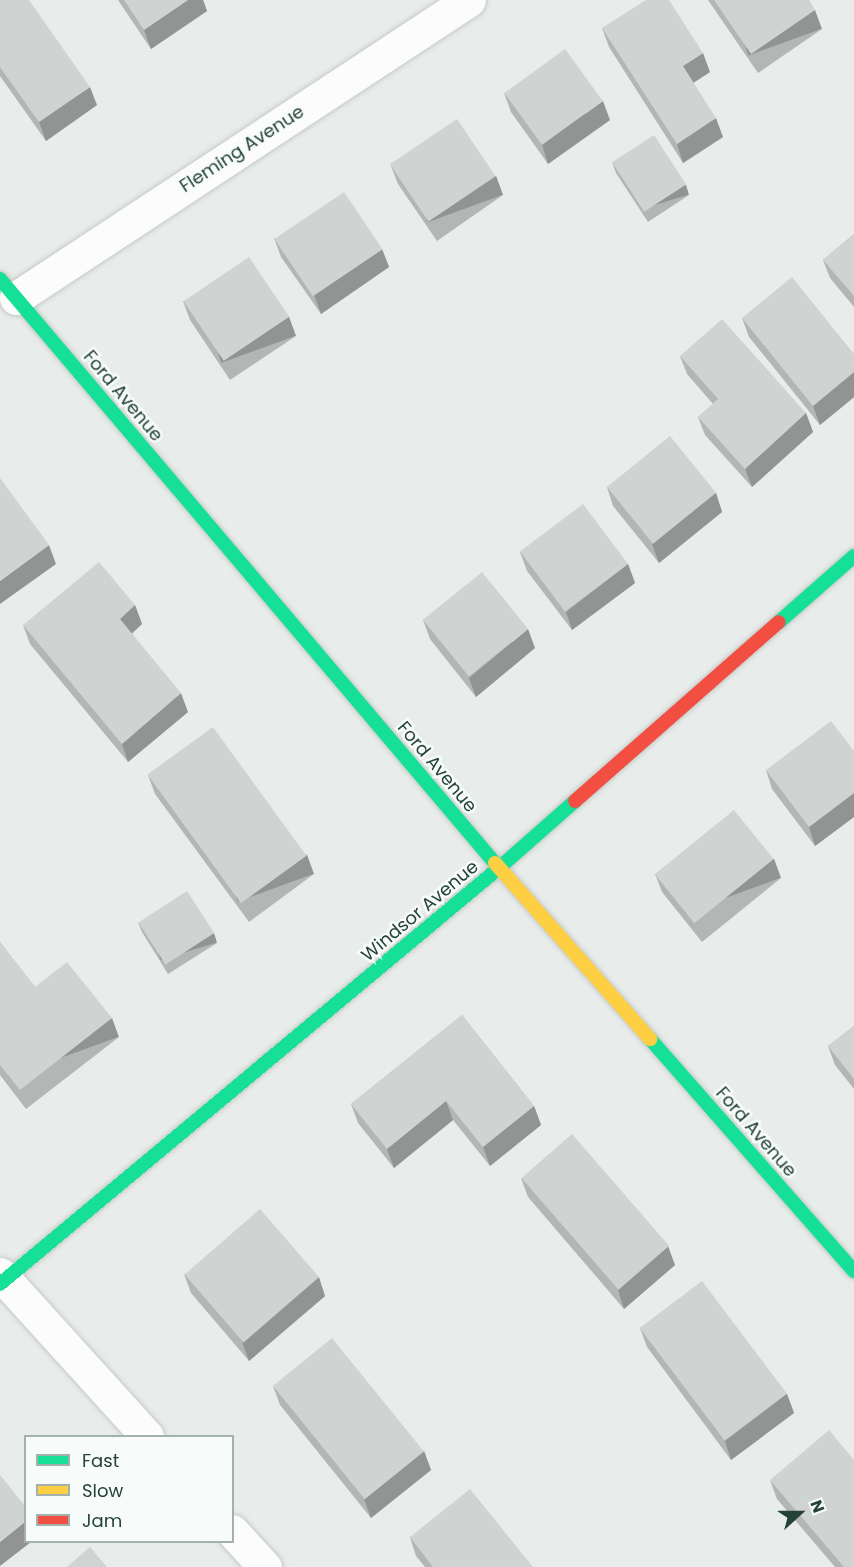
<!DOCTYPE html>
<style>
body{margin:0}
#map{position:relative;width:854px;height:1567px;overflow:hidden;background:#e8edeb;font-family:Poppins,sans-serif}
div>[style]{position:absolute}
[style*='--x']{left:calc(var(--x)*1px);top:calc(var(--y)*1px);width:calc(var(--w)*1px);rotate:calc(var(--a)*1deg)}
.roads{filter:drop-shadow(0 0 2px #c5cac8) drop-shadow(0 0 2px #c5cac8)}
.street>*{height:33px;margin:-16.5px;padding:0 16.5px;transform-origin:16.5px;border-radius:16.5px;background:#fcfcfc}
.fast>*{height:14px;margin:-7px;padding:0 7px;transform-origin:7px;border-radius:7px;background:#16e098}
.slow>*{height:14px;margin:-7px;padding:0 7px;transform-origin:7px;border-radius:7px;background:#ffcf43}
.jam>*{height:14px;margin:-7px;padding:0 7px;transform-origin:7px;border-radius:7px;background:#f24e42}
.wall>*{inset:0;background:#b2b6b5}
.shaded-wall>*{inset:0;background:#919493;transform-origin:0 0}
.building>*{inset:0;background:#cfd4d2;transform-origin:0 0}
span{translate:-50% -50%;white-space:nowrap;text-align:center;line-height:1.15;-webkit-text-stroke:5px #f7fbf9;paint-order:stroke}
.street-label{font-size:18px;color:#24423a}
.legend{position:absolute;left:24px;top:1435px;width:210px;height:108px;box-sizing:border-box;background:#f7fbf9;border:2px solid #a3b1ad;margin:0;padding:8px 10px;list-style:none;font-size:18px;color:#24423a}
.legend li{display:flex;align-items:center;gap:12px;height:30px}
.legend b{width:30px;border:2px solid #a3b1ad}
.north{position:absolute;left:770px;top:1483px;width:60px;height:60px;-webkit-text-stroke:4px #f7fbf9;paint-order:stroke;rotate:69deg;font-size:16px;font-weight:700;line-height:24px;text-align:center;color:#24423a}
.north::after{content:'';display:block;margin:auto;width:21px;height:27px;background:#24423a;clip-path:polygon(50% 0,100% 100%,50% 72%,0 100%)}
</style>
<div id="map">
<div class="roads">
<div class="street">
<div style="--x:16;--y:298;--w:542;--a:-33.34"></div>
<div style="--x:0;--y:1274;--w:219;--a:47.8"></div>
<div style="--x:232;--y:1531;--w:49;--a:47.5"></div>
</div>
<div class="fast">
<div style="--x:0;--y:279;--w:766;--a:49.72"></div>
<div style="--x:779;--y:622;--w:100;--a:-41.3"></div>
<div style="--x:650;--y:1039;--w:309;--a:48.7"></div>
<div style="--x:0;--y:1284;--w:650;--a:-39.82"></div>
<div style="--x:499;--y:868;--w:101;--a:-41.4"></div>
</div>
<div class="slow">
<div style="--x:495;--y:863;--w:235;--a:48.6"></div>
</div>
<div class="jam">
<div style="--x:575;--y:801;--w:271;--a:-41.3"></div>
</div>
</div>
<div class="wall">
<div style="clip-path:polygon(0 0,97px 105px,46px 141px,0 76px)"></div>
<div style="clip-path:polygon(118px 0,203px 0,207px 11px,151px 49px)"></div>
<div style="clip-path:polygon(708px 0,809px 0,822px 29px,758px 73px)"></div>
<div style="clip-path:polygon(602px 28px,710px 72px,693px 83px,723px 137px,683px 163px,609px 47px)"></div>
<div style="clip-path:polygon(504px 93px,610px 120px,548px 164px,511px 112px)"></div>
<div style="clip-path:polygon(612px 162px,689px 195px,648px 222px,616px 173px)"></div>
<div style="clip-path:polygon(391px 166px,496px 176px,503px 195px,437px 241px,398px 184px)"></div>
<div style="clip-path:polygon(854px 234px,854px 307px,830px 278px,823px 260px)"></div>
<div style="clip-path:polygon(274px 238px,382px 249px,389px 267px,321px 314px,281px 257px)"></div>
<div style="clip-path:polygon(183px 301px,289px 317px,296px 336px,230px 380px,190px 320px)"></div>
<div style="clip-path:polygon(742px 318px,854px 354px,854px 397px,820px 425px,749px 337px)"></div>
<div style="clip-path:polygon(680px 356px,806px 413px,813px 432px,752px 487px,705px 435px,698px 417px,713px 404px,687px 374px)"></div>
<div style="clip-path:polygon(607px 487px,716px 493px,722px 512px,659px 563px,613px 506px)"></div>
<div style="clip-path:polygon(520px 552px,628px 564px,635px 583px,572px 630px,527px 571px)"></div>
<div style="clip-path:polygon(135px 605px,142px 624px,132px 634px,188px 712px,128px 762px,30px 644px,23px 625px)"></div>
<div style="clip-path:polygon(423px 620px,535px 648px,476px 697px,430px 639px)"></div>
<div style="clip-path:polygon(854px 751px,854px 817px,815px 846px,772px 789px,766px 770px)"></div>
<div style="clip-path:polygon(148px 775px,307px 855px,314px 874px,249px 922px,155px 794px)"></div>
<div style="clip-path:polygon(774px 859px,781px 878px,702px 942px,662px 892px,655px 874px)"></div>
<div style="clip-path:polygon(138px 922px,217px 943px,168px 974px,142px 932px)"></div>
<div style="clip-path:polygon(0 942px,35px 987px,119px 1037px,26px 1109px,0 1075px)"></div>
<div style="clip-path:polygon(462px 1015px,534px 1106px,541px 1125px,490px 1166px,453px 1120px,394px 1168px,358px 1123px,351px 1104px)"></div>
<div style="clip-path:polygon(854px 1026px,854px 1089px,835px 1065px,828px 1046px)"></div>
<div style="clip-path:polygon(521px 1178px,675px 1265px,624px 1309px,528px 1197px)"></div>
<div style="clip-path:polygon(184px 1274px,325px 1296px,249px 1361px,191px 1293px)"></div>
<div style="clip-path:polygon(640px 1328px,787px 1394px,794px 1413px,731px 1460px,647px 1347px)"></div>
<div style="clip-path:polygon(273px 1386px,424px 1451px,431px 1470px,371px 1518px,280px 1405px)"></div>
<div style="clip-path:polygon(770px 1480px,854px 1567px,835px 1567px,777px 1499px)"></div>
<div style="clip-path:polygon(410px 1537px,533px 1567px,425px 1567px,416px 1556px)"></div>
</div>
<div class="shaded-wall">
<div style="clip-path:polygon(188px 0,203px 0,207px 11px,151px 49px,144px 30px)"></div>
<div style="left:815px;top:10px;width:20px;height:78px;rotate:70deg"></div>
<div style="clip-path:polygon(703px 53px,710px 72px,690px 85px,683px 66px)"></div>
<div style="clip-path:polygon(90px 87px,97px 105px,46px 141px,39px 122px)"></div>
<div style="clip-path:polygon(603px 101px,610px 120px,548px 164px,542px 145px)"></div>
<div style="clip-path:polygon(716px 118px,723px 137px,683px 163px,677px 144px)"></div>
<div style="left:496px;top:176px;width:20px;height:80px;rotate:70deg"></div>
<div style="left:686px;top:185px;width:10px;height:49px;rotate:73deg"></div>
<div style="clip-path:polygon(382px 249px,389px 267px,321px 314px,314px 295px)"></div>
<div style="left:289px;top:317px;width:20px;height:79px;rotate:70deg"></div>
<div style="clip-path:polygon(854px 372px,854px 397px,820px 425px,813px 406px)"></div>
<div style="clip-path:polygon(806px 413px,813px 432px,752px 487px,745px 469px)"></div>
<div style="clip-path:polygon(716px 493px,722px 512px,659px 563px,652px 544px)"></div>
<div style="clip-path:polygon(49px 545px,56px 564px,0 604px,0 581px)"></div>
<div style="clip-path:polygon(628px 564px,635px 583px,572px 630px,566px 612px)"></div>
<div style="clip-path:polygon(135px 605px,142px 624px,126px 638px,120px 619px)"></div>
<div style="clip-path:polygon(528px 629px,535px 648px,476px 697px,469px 678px)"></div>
<div style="clip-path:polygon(181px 693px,188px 712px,128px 762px,122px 744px)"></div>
<div style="clip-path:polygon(854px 793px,854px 817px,815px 846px,809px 827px)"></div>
<div style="left:307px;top:855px;width:20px;height:81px;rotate:70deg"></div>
<div style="left:774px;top:859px;width:20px;height:102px;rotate:70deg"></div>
<div style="left:214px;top:933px;width:10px;height:59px;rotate:73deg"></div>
<div style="left:112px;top:1018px;width:20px;height:117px;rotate:70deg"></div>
<div style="clip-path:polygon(446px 1101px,453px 1120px,394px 1168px,387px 1149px)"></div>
<div style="clip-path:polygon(534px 1106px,541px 1125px,490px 1166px,483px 1147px)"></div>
<div style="clip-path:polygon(668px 1246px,675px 1265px,624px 1309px,618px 1290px)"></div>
<div style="clip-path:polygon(319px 1277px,325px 1296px,249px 1361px,242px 1342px)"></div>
<div style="clip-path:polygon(787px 1394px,794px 1413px,731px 1460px,725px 1441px)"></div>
<div style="clip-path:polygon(424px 1451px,431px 1470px,371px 1518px,364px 1499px)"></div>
<div style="clip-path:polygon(26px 1521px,26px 1542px,31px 1542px,0 1566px,0 1542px)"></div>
</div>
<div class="building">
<div style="clip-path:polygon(0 0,29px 0,90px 87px,39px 122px,0 67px)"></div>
<div style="clip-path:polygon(124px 0,188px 0,144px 30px)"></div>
<div style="clip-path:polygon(646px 0,669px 0,703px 53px,683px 66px,716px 118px,677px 144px,602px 28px)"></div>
<div style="clip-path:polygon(714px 0,809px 0,815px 10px,751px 54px)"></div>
<div style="left:565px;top:49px;width:64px;height:75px;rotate:54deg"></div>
<div style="left:457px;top:119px;width:69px;height:81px;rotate:56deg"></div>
<div style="left:654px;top:135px;width:59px;height:50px;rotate:57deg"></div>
<div style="left:344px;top:192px;width:69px;height:84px;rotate:56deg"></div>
<div style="clip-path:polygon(854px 234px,854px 296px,823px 260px)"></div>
<div style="left:249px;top:257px;width:72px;height:79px;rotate:56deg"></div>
<div style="clip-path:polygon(792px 277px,854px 354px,854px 372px,813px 406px,742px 318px)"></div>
<div style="clip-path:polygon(722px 319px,806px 413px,745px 469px,698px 417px,718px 399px,680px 356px)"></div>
<div style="left:670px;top:436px;width:73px;height:81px;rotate:51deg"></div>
<div style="clip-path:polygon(0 478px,49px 545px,0 581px)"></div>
<div style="left:583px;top:504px;width:75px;height:79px;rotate:53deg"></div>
<div style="clip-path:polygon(99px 562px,135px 605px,120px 619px,181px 693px,122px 744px,23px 625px)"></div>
<div style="left:482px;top:572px;width:73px;height:76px;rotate:51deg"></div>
<div style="clip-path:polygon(831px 721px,854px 751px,854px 793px,809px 827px,766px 770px)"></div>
<div style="left:213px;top:727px;width:159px;height:81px;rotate:54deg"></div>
<div style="left:734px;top:810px;width:63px;height:102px;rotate:51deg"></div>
<div style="left:187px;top:891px;width:50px;height:58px;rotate:57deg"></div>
<div style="clip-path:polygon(0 942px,35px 987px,67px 962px,112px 1018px,20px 1090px,0 1065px)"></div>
<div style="clip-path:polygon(462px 1015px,534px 1106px,483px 1147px,446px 1101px,387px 1149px,351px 1104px)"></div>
<div style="clip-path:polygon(854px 1026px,854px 1079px,828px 1046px)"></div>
<div style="left:572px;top:1134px;width:148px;height:67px;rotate:49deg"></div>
<div style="left:260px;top:1209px;width:90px;height:100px;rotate:49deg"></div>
<div style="left:702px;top:1281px;width:141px;height:78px;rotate:53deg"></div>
<div style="left:332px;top:1338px;width:146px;height:76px;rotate:51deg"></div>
<div style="clip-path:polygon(829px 1430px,854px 1460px,854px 1567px,844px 1567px,770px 1480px)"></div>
<div style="clip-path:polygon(0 1475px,26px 1507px,26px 1521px,0 1542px)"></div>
<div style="clip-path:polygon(470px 1489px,533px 1567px,433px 1567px,410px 1537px)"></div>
<div style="clip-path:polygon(90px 1547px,107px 1567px,67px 1567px)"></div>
</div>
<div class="street-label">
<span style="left:242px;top:149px;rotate:-33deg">Fleming Avenue</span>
<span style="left:123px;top:396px;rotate:50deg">Ford Avenue</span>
<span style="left:437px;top:767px;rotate:50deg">Ford Avenue</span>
<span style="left:420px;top:911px;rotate:-40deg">Windsor Avenue</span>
<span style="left:756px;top:1132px;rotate:49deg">Ford Avenue</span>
</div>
<ul class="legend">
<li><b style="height:8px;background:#16e098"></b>Fast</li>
<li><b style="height:8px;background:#ffcf43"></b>Slow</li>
<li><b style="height:8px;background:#f24e42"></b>Jam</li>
</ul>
<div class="north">N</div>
</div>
